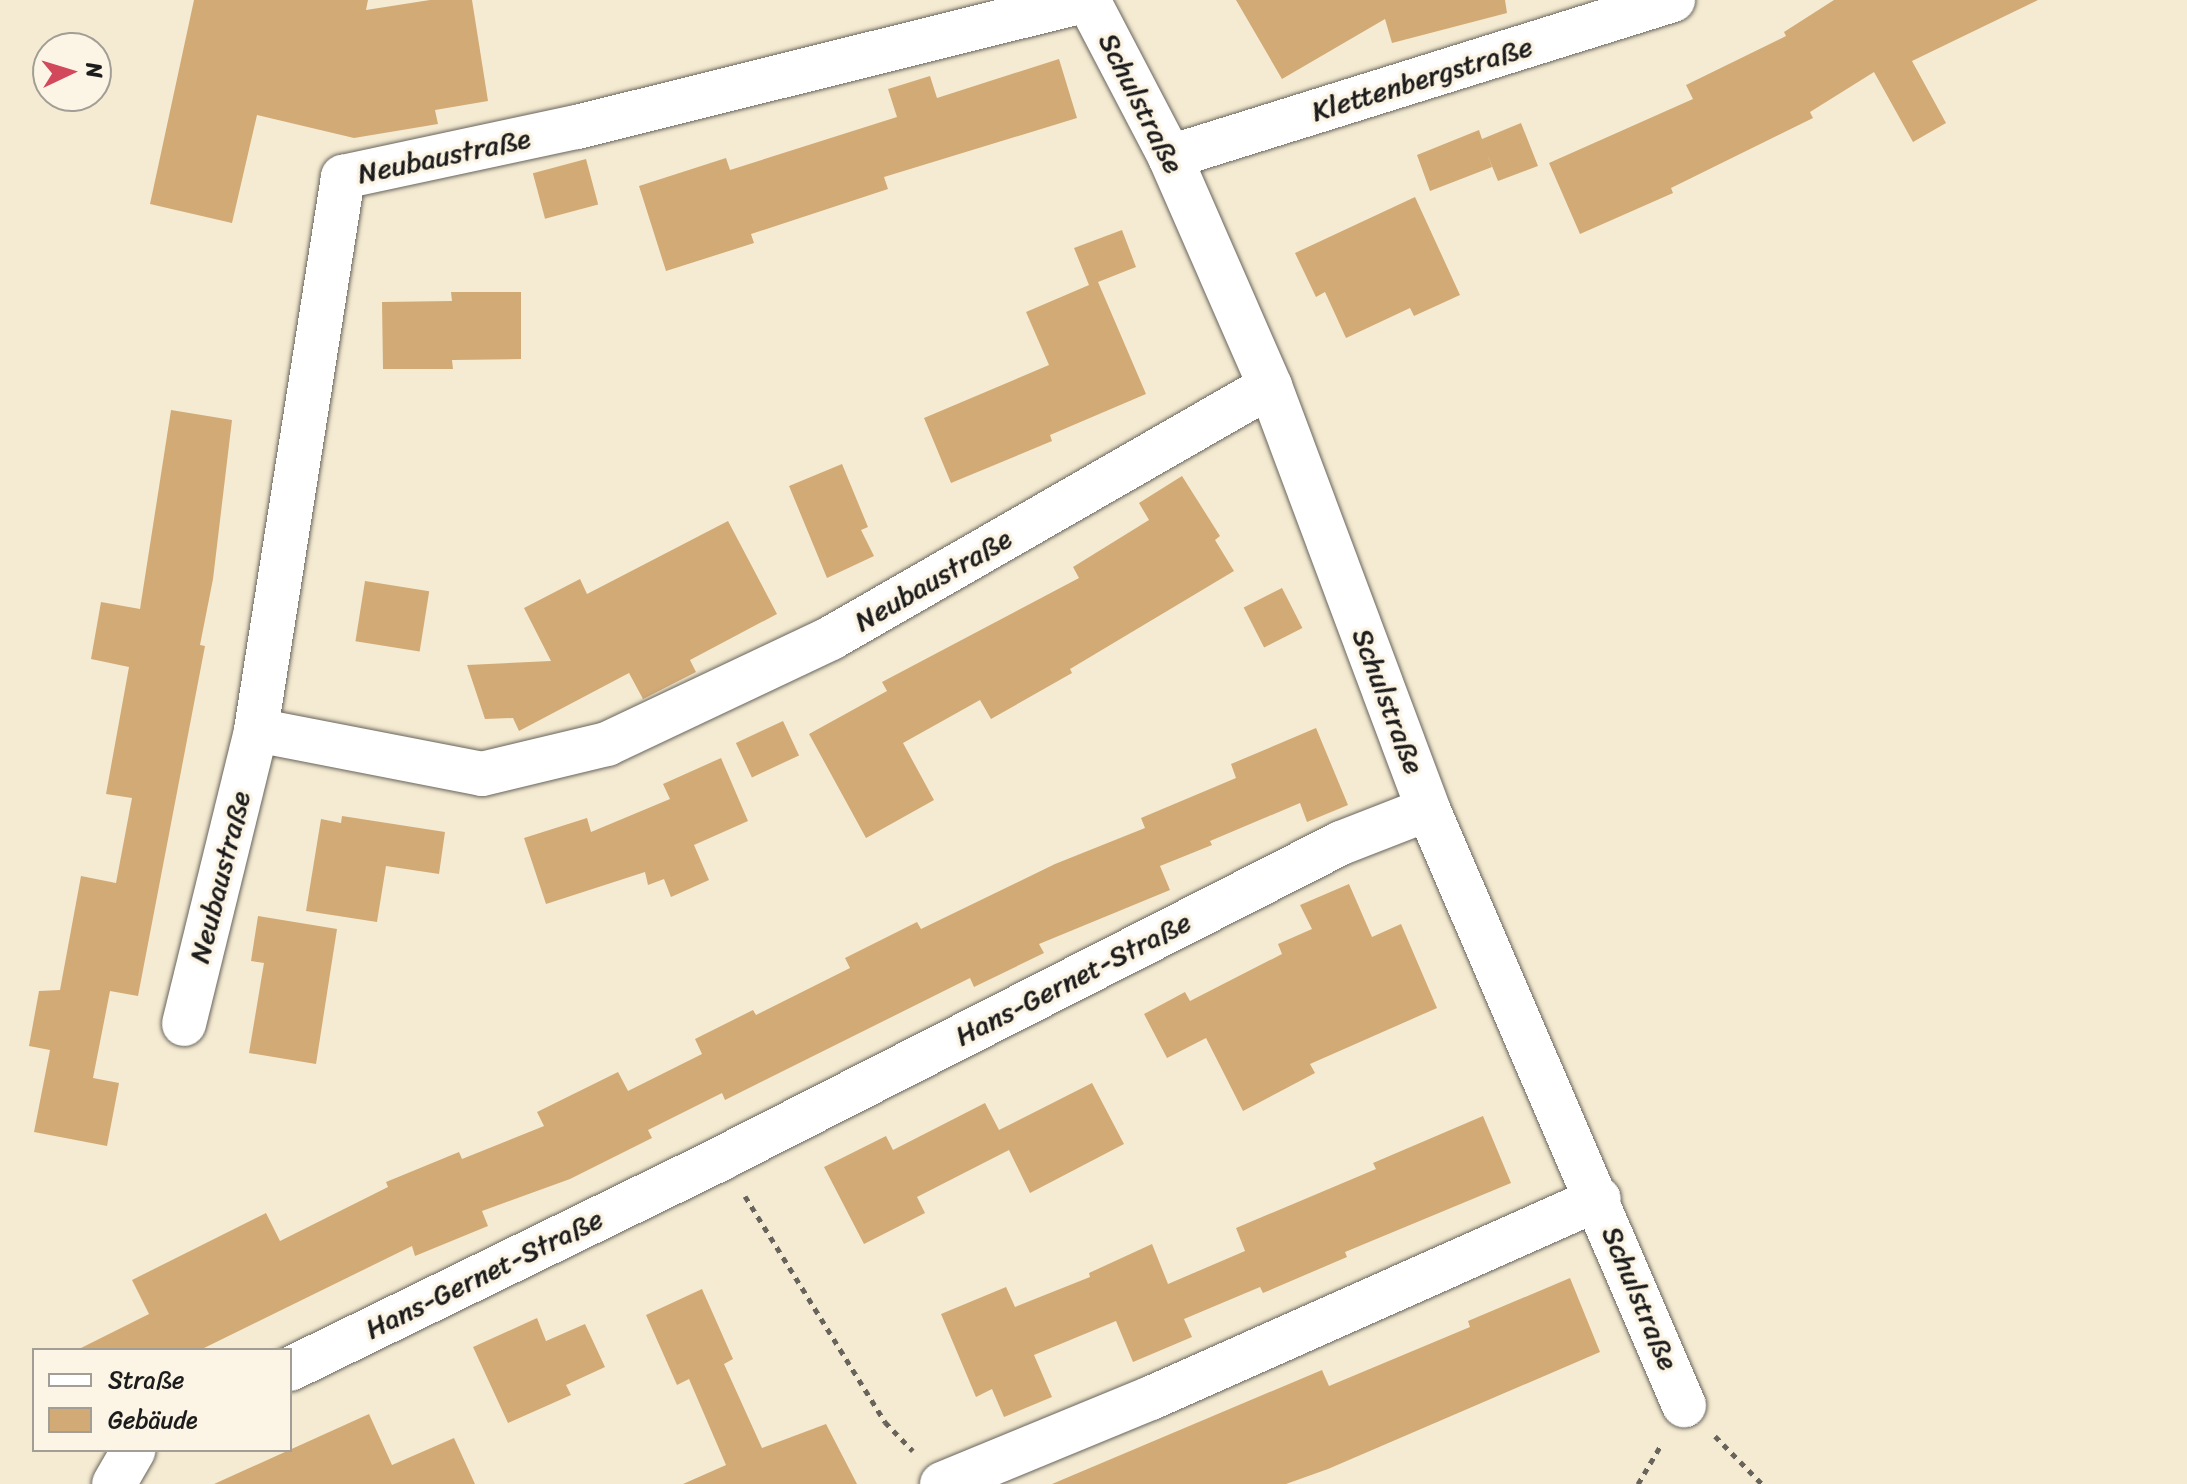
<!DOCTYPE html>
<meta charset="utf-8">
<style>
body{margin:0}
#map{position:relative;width:2187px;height:1484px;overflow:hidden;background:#f5ebd2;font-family:Sriracha,sans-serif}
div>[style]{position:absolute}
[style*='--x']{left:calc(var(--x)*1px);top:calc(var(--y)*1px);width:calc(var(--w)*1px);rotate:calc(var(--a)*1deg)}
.building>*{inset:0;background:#d2aa76;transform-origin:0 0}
.path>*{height:5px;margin-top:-2.5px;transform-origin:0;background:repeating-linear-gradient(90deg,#68645c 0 6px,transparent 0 12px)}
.roads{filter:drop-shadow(0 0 2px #68645c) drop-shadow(0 0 2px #68645c)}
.street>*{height:44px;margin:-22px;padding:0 22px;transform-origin:22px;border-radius:22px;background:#fff}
span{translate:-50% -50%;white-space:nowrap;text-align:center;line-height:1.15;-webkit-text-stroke:7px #fcf5e5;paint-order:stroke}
.street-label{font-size:28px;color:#1c1c1c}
.legend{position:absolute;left:32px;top:1348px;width:260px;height:104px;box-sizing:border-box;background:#fcf5e5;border:2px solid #a29e95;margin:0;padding:10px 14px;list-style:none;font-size:24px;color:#1c1c1c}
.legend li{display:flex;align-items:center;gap:16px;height:40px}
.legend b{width:40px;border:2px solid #a29e95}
.north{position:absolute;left:32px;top:32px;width:80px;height:80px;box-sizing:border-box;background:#fcf5e5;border:2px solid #a29e95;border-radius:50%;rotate:86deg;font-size:22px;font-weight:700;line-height:32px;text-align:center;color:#1c1c1c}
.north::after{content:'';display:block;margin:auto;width:28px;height:36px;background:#d1495b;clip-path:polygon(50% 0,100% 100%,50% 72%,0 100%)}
</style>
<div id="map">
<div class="building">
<div style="clip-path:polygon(194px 0,368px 0,366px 10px,430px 0,472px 0,488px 101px,435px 110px,438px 124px,354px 138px,257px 115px,232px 223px,150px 204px)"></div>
<div style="clip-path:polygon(1236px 0,1505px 0,1507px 13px,1392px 43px,1385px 19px,1282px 79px)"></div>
<div style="clip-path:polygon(1834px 0,2038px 0,1912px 61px,1946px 123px,1913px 142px,1874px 72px,1810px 112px,1813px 118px,1671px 188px,1673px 193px,1580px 234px,1549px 163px,1693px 99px,1686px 85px,1786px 36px,1784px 32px)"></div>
<div style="clip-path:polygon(1059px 59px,1077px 118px,884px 177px,888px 189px,751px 234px,754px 243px,666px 271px,639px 186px,726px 158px,730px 170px,897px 117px,888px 89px,930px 76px,937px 98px)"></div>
<div style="clip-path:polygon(1521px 123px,1538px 166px,1498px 181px,1487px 154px,1492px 167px,1430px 191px,1417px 155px,1479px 130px,1482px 139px)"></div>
<div style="left:586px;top:159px;width:47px;height:55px;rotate:75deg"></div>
<div style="clip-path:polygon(1415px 197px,1460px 295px,1414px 316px,1410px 308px,1346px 338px,1325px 292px,1316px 297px,1295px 253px)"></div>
<div style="clip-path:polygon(1122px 230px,1136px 267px,1098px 282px,1146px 394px,1050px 435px,1052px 441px,951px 483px,924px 418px,1049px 365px,1026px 312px,1089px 285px,1074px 248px)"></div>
<div style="clip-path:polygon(451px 292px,521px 292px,521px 359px,452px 360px,453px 369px,383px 369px,382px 302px,452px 301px)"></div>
<div style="clip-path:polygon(171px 410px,232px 420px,213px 579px,200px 645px,205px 646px,138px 996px,110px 991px,93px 1078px,119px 1083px,107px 1146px,34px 1132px,50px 1050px,29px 1046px,39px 991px,60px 990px,81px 876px,116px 883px,132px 798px,106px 794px,129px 667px,91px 659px,101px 602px,140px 609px)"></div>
<div style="clip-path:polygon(842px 464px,868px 527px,861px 530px,874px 556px,827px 578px,789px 486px)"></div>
<div style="clip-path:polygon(1182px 476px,1220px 536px,1215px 540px,1234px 571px,1070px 669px,1072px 673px,991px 719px,980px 700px,903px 743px,934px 800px,866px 838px,809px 734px,887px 691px,882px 682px,1079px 578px,1073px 567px,1149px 520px,1139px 503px)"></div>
<div style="clip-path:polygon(728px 521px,777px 614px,690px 660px,696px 672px,643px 699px,629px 673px,519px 731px,513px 718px,485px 719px,467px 665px,551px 661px,524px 608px,580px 579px,587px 594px)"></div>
<div style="left:365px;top:581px;width:65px;height:61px;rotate:9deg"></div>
<div style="left:1282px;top:588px;width:45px;height:43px;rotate:63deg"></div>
<div style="left:783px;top:721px;width:38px;height:52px;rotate:65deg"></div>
<div style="clip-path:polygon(1316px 728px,1348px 805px,1307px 822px,1300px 803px,1210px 841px,1212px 845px,1160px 866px,1170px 890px,1039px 944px,1044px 953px,974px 987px,970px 978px,725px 1100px,722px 1093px,648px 1130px,652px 1138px,570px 1179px,482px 1211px,488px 1226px,415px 1256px,412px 1246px,200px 1350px,77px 1350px,149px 1314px,132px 1280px,266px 1213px,280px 1241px,388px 1187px,386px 1182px,459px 1152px,462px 1159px,544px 1126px,537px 1112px,618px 1072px,628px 1091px,702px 1054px,695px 1039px,753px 1010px,756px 1015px,850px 968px,845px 958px,917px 922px,921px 929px,1055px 864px,1145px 828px,1141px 818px,1236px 778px,1231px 764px)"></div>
<div style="clip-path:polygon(721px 758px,748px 821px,694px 845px,709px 880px,671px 897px,664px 879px,648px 885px,645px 872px,546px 904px,524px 838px,587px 818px,591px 832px,670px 799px,663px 784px)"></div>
<div style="clip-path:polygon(342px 816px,445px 832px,439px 874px,386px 866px,377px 922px,306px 911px,321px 819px,341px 823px)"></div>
<div style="clip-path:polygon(1349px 884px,1372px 937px,1401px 924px,1437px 1008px,1310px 1064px,1315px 1073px,1243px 1111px,1206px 1038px,1167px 1058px,1144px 1014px,1185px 992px,1190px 1001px,1282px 954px,1278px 944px,1312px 929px,1300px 905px)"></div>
<div style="clip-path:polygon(258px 916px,337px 929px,316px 1064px,249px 1053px,264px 963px,251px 961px)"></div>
<div style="clip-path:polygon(1092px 1083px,1124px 1144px,1030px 1193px,1009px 1150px,917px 1197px,925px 1213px,864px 1244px,824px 1167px,886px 1136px,893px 1150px,985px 1103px,999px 1130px)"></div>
<div style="clip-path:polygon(1483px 1116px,1511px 1183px,1345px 1252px,1347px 1257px,1263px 1293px,1260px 1287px,1184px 1319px,1192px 1337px,1133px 1362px,1116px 1321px,1034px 1355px,1052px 1397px,1004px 1417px,992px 1389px,976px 1397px,941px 1314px,1006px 1287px,1015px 1307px,1090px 1277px,1089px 1273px,1152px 1244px,1168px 1284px,1245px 1251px,1236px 1228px,1376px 1169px,1373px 1163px)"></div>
<div style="clip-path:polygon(1570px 1278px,1600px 1352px,1328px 1469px,1286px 1484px,1052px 1484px,1322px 1370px,1329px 1386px,1470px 1327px,1468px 1321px)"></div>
<div style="clip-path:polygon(702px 1289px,733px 1359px,724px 1364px,762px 1448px,826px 1424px,857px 1484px,683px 1484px,726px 1465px,689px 1379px,677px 1385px,646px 1315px)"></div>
<div style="clip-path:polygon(537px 1318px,546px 1341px,585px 1324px,605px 1367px,566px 1385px,571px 1395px,508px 1423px,473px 1347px)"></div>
<div style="clip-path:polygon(369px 1414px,392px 1465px,454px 1438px,475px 1484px,214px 1484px)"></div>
</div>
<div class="path">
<div style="--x:745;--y:1196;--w:266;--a:58.2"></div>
<div style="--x:885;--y:1422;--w:40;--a:46"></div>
<div style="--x:1715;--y:1436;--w:67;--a:45.6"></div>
<div style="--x:1638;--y:1484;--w:45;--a:-59.5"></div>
</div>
<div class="roads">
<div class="street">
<div style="--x:1088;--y:0;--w:177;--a:62.4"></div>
<div style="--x:1170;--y:157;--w:250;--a:66.4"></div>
<div style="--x:1270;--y:386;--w:452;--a:69.5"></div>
<div style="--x:1428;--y:809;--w:649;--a:66.76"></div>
<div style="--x:1170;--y:157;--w:527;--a:-17.33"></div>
<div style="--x:256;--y:730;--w:230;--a:11"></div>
<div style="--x:482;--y:774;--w:129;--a:-13.5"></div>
<div style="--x:607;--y:744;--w:248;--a:-25.3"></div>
<div style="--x:831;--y:638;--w:506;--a:-29.86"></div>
<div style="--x:184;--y:1024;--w:303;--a:-76.2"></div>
<div style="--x:256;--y:730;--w:560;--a:-81.06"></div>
<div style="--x:343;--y:177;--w:239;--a:-12.1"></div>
<div style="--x:577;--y:127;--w:526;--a:-13.98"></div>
<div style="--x:290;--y:1369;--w:481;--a:-26"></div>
<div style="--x:722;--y:1158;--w:695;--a:-26.97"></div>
<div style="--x:1341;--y:843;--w:93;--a:-21.3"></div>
<div style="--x:114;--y:1484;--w:39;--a:-60"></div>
<div style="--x:942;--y:1484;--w:226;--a:-22.4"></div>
<div style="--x:1151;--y:1398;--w:490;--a:-24"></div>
</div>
</div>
<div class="street-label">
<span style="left:1422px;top:79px;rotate:-17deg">Klettenbergstraße</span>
<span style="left:1141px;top:103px;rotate:63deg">Schulstraße</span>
<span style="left:444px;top:156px;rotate:-12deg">Neubaustraße</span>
<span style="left:933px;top:580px;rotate:-30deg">Neubaustraße</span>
<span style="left:1388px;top:701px;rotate:69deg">Schulstraße</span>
<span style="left:220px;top:877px;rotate:-76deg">Neubaustraße</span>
<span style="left:1073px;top:979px;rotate:-27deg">Hans-Gernet-Straße</span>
<span style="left:484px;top:1274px;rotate:-26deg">Hans-Gernet-Straße</span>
<span style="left:1640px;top:1298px;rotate:67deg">Schulstraße</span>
</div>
<ul class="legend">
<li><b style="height:10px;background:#fff"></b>Straße</li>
<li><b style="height:22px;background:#d2aa76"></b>Gebäude</li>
</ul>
<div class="north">N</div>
</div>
